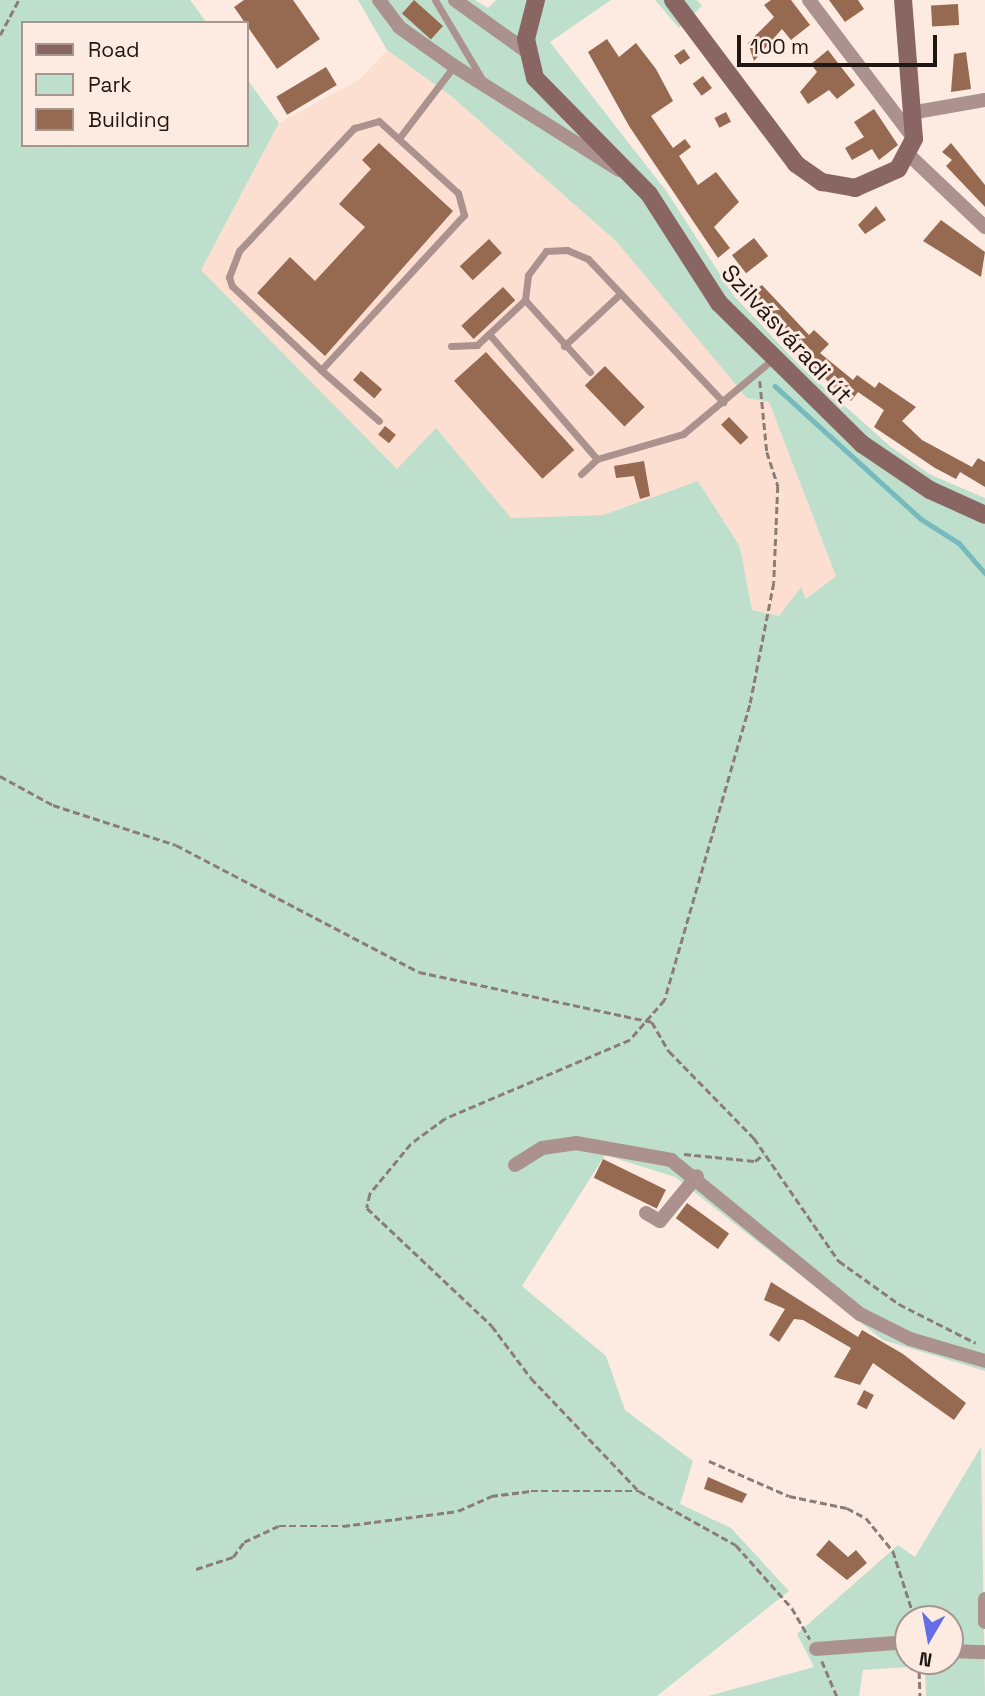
<!DOCTYPE html>
<meta charset="utf-8">
<style>
body{margin:0}
#map{position:relative;width:985px;height:1696px;overflow:hidden;background:#fdebe2;font-family:"Space Grotesk",sans-serif}
div>[style]{position:absolute}
[style*='--x']{left:calc(var(--x)*1px);top:calc(var(--y)*1px);width:calc(var(--w)*1px);rotate:calc(var(--a)*1deg)}
.built>*{inset:0;background:#fcdfd0}
.green>*{inset:0;background:#bfdfcd}
.stream>*{height:4.5px;margin:-2.25px;padding:0 2.25px;transform-origin:2.25px;border-radius:2.25px;background:#77babe}
.building>*{inset:0;background:#966951;transform-origin:0 0}
.path>*{height:2.5px;margin-top:-1.25px;transform-origin:0;background:repeating-linear-gradient(90deg,#8b7d76 0 7px,transparent 0 10.5px)}
.service>*{height:7px;margin:-3.5px;padding:0 3.5px;transform-origin:3.5px;border-radius:3.5px;background:#ab928f}
.minor>*{height:14px;margin:-7px;padding:0 7px;transform-origin:7px;border-radius:7px;background:#ab928f}
.secondary>*{height:18px;margin:-9px;padding:0 9px;transform-origin:9px;border-radius:9px;background:#896662}
span{translate:-50% -50%;white-space:nowrap;text-align:center;line-height:1.15;-webkit-text-stroke:6px #fdebe2;paint-order:stroke}
.street-label{font-size:24px;color:#211712}
.legend{position:absolute;left:21px;top:21px;width:228px;height:126px;box-sizing:border-box;background:#fdebe2;border:2px solid #a5968f;margin:0;padding:9px 12px;list-style:none;font-size:21px;color:#211712}
.legend li{display:flex;align-items:center;gap:14px;height:35px}
.legend b{width:35px;border:2px solid #a5968f}
.north{position:absolute;left:894px;top:1605px;width:70px;height:70px;box-sizing:border-box;background:#fdebe2;border:2px solid #a5968f;border-radius:50%;rotate:190deg;font-size:19px;font-weight:700;line-height:28px;text-align:center;color:#211712}
.north::after{content:'';display:block;margin:auto;width:24px;height:32px;background:#646de6;clip-path:polygon(50% 0,100% 100%,50% 72%,0 100%)}
.scale{position:absolute;left:737px;top:35px;width:200px;height:32px;box-sizing:border-box;border:4px solid #211712;border-top:0;padding-left:9px;font-size:21px;line-height:24px;white-space:nowrap;color:#211712;-webkit-text-stroke:5px #fdebe2;paint-order:stroke}
</style>
<div id="map">
<div class="built">
<div style="clip-path:polygon(387px 50px,451px 96px,616px 241px,747px 397px,769px 402px,836px 576px,806px 599px,801px 587px,779px 617px,752px 610px,740px 547px,698px 481px,603px 515px,510px 518px,436px 429px,397px 470px,201px 270px,279px 123px,360px 79px)"></div>
</div>
<div class="green">
<div style="clip-path:polygon(0 0,190px 0,207px 23px,23px 23px,23px 145px,247px 145px,247px 79px,279px 123px,201px 270px,397px 469px,436px 428px,511px 518px,603px 515px,698px 481px,740px 547px,752px 610px,779px 616px,801px 587px,806px 599px,836px 576px,769px 402px,747px 398px,616px 241px,451px 96px,387px 50px,358px 0,475px 0,488px 8px,496px 0,611px 0,550px 42px,667px 192px,734px 296px,800px 366px,891px 447px,931px 475px,985px 498px,985px 1371px,883px 1340px,675px 1177px,605px 1155px,522px 1286px,606px 1356px,625px 1410px,693px 1461px,680px 1504px,731px 1528px,789px 1591px,657px 1696px,0 1696px)"></div>
<div style="clip-path:polygon(655px 0,697px 0,702px 6px,679px 28px)"></div>
<div style="clip-path:polygon(evenodd,981px 1447px,985px 1696px,926px 1696px,925px 1666px,863px 1670px,859px 1696px,708px 1696px,814px 1667px,797px 1634px,898px 1545px,915px 1557px,981px 1447px,908px 1619px,950px 1619px,950px 1661px,908px 1661px,908px 1619px)"></div>
</div>
<div class="stream">
<div style="--x:775;--y:386;--w:197;--a:42.3"></div>
<div style="--x:921;--y:519;--w:45;--a:32.3"></div>
<div style="--x:959;--y:543;--w:40;--a:49"></div>
</div>
<div class="building">
<div style="clip-path:polygon(244px 0,293px 0,320px 39px,277px 69px,234px 7px)"></div>
<div style="left:414px;top:0;width:39px;height:18px;rotate:42deg"></div>
<div style="clip-path:polygon(771px 0,791px 0,810px 25px,791px 40px,782px 29px,754px 61px,748px 43px,774px 17px,764px 5px)"></div>
<div style="clip-path:polygon(829px 0,858px 0,864px 9px,845px 22px)"></div>
<div style="left:958px;top:4px;width:21px;height:27px;rotate:87deg"></div>
<div style="clip-path:polygon(607px 39px,619px 57px,636px 43px,656px 69px,673px 101px,651px 116px,673px 148px,685px 139px,691px 147px,679px 156px,698px 185px,716px 172px,739px 202px,714px 227px,730px 248px,718px 258px,629px 126px,588px 52px)"></div>
<div style="left:684px;top:49px;width:11px;height:12px;rotate:56deg"></div>
<div style="clip-path:polygon(828px 50px,855px 85px,837px 99px,829px 90px,808px 104px,800px 92px,817px 72px,811px 64px)"></div>
<div style="clip-path:polygon(966px 52px,971px 89px,951px 92px,954px 54px)"></div>
<div style="left:326px;top:67px;width:21px;height:58px;rotate:59deg"></div>
<div style="left:703px;top:76px;width:15px;height:13px;rotate:53deg"></div>
<div style="clip-path:polygon(874px 109px,898px 145px,879px 160px,872px 149px,852px 160px,845px 148px,864px 137px,854px 122px)"></div>
<div style="left:726px;top:112px;width:11px;height:13px;rotate:63deg"></div>
<div style="clip-path:polygon(379px 143px,453px 211px,325px 356px,257px 293px,290px 257px,315px 281px,365px 227px,339px 204px,371px 169px,362px 160px)"></div>
<div style="clip-path:polygon(951px 143px,985px 185px,985px 207px,946px 166px,952px 160px,942px 152px)"></div>
<div style="clip-path:polygon(876px 206px,886px 220px,865px 234px,858px 225px)"></div>
<div style="clip-path:polygon(941px 220px,985px 252px,981px 277px,923px 241px)"></div>
<div style="left:754px;top:238px;width:23px;height:28px;rotate:52deg"></div>
<div style="left:489px;top:239px;width:19px;height:40px;rotate:47deg"></div>
<div style="clip-path:polygon(762px 285px,809px 335px,814px 330px,829px 344px,820px 353px,853px 380px,857px 375px,875px 388px,879px 382px,916px 407px,902px 421px,922px 440px,972px 467px,978px 458px,985px 462px,985px 487px,960px 472px,956px 479px,935px 468px,874px 427px,884px 410px,858px 392px,851px 401px,836px 390px,755px 306px,747px 295px)"></div>
<div style="left:503px;top:287px;width:18px;height:57px;rotate:47deg"></div>
<div style="left:486px;top:352px;width:132px;height:43px;rotate:48deg"></div>
<div style="left:605px;top:366px;width:57px;height:28px;rotate:46deg"></div>
<div style="left:361px;top:371px;width:28px;height:12px;rotate:41deg"></div>
<div style="left:729px;top:417px;width:28px;height:11px;rotate:46deg"></div>
<div style="left:385px;top:426px;width:14px;height:11px;rotate:39deg"></div>
<div style="clip-path:polygon(644px 461px,650px 496px,640px 499px,634px 476px,616px 478px,614px 466px)"></div>
<div style="left:603px;top:1159px;width:70px;height:21px;rotate:26deg"></div>
<div style="left:687px;top:1203px;width:52px;height:19px;rotate:36deg"></div>
<div style="clip-path:polygon(771px 1282px,858px 1337px,862px 1330px,903px 1354px,966px 1403px,954px 1420px,873px 1363px,860px 1385px,834px 1377px,851px 1348px,803px 1320px,794px 1319px,779px 1342px,769px 1335px,785px 1309px,764px 1300px)"></div>
<div style="left:864px;top:1390px;width:11px;height:16px;rotate:27deg"></div>
<div style="clip-path:polygon(708px 1477px,747px 1494px,742px 1503px,704px 1489px)"></div>
<div style="clip-path:polygon(829px 1540px,848px 1557px,856px 1550px,867px 1563px,847px 1580px,816px 1555px)"></div>
</div>
<div class="path">
<div style="--x:0;--y:35;--w:40;--a:-62"></div>
<div style="--x:760;--y:381;--w:71;--a:84.4"></div>
<div style="--x:767;--y:452;--w:36;--a:72"></div>
<div style="--x:778;--y:486;--w:97;--a:92.4"></div>
<div style="--x:774;--y:583;--w:124;--a:101.1"></div>
<div style="--x:750;--y:705;--w:307;--a:106.1"></div>
<div style="--x:665;--y:1000;--w:53;--a:131.2"></div>
<div style="--x:630;--y:1040;--w:201;--a:156.9"></div>
<div style="--x:445;--y:1119;--w:42;--a:143.7"></div>
<div style="--x:411;--y:1144;--w:65;--a:129.4"></div>
<div style="--x:370;--y:1194;--w:14;--a:102"></div>
<div style="--x:367;--y:1208;--w:172;--a:43.3"></div>
<div style="--x:492;--y:1326;--w:65;--a:53.1"></div>
<div style="--x:531;--y:1378;--w:156;--a:46.3"></div>
<div style="--x:639;--y:1491;--w:111;--a:29.1"></div>
<div style="--x:736;--y:1545;--w:84;--a:48.4"></div>
<div style="--x:792;--y:1608;--w:36;--a:60"></div>
<div style="--x:0;--y:776;--w:60;--a:28.7"></div>
<div style="--x:53;--y:805;--w:129;--a:18"></div>
<div style="--x:176;--y:845;--w:274;--a:27.6"></div>
<div style="--x:419;--y:972;--w:238;--a:12.1"></div>
<div style="--x:652;--y:1022;--w:34;--a:60"></div>
<div style="--x:669;--y:1051;--w:122;--a:45.7"></div>
<div style="--x:754;--y:1138;--w:150;--a:55.4"></div>
<div style="--x:839;--y:1261;--w:74;--a:35.6"></div>
<div style="--x:899;--y:1304;--w:86;--a:26.9"></div>
<div style="--x:684;--y:1154;--w:71;--a:5.6"></div>
<div style="--x:755;--y:1161;--w:11;--a:-38"></div>
<div style="--x:709;--y:1461;--w:87;--a:23.6"></div>
<div style="--x:789;--y:1496;--w:59;--a:11.7"></div>
<div style="--x:847;--y:1508;--w:21;--a:28"></div>
<div style="--x:866;--y:1518;--w:43;--a:50.7"></div>
<div style="--x:893;--y:1551;--w:71;--a:72.1"></div>
<div style="--x:196;--y:1569;--w:39;--a:-18"></div>
<div style="--x:233;--y:1557;--w:19;--a:-54"></div>
<div style="--x:244;--y:1542;--w:38;--a:-25"></div>
<div style="--x:279;--y:1526;--w:64;--a:0"></div>
<div style="--x:343;--y:1526;--w:116;--a:-7.4"></div>
<div style="--x:458;--y:1511;--w:36;--a:-24"></div>
<div style="--x:491;--y:1496;--w:40;--a:-7.1"></div>
<div style="--x:531;--y:1491;--w:108;--a:0"></div>
<div style="--x:822;--y:1661;--w:38;--a:67"></div>
<div style="--x:919;--y:1661;--w:35;--a:88"></div>
</div>
<div class="service">
<div style="--x:435;--y:0;--w:92;--a:59.3"></div>
<div style="--x:400;--y:137;--w:89;--a:-52.7"></div>
<div style="--x:489;--y:334;--w:165;--a:49.2"></div>
<div style="--x:451;--y:346;--w:26;--a:-2"></div>
<div style="--x:477;--y:345;--w:66;--a:-43.2"></div>
<div style="--x:564;--y:346;--w:76;--a:-42.9"></div>
<div style="--x:321;--y:370;--w:211;--a:-47.3"></div>
<div style="--x:464;--y:215;--w:23;--a:-105"></div>
<div style="--x:458;--y:193;--w:107;--a:-137.7"></div>
<div style="--x:379;--y:121;--w:26;--a:164"></div>
<div style="--x:354;--y:128;--w:168;--a:133.1"></div>
<div style="--x:239;--y:251;--w:28;--a:111"></div>
<div style="--x:229;--y:277;--w:9;--a:72"></div>
<div style="--x:232;--y:286;--w:122;--a:43.3"></div>
<div style="--x:321;--y:370;--w:77;--a:41.3"></div>
<div style="--x:590;--y:372;--w:97;--a:-132.1"></div>
<div style="--x:525;--y:300;--w:25;--a:-83"></div>
<div style="--x:528;--y:275;--w:30;--a:-53"></div>
<div style="--x:546;--y:251;--w:21;--a:-3"></div>
<div style="--x:567;--y:250;--w:23;--a:23"></div>
<div style="--x:588;--y:259;--w:197;--a:46.6"></div>
<div style="--x:581;--y:474;--w:22;--a:-43"></div>
<div style="--x:597;--y:459;--w:90;--a:-16.2"></div>
<div style="--x:683;--y:434;--w:117;--a:-39.8"></div>
</div>
<div class="minor">
<div style="--x:379;--y:0;--w:34;--a:53"></div>
<div style="--x:399;--y:27;--w:67;--a:35.3"></div>
<div style="--x:454;--y:66;--w:195;--a:32.2"></div>
<div style="--x:455;--y:0;--w:87;--a:35.7"></div>
<div style="--x:809;--y:0;--w:174;--a:52.9"></div>
<div style="--x:916;--y:112;--w:70;--a:-9.9"></div>
<div style="--x:909;--y:155;--w:105;--a:43.5"></div>
<div style="--x:515;--y:1165;--w:32;--a:-32"></div>
<div style="--x:542;--y:1148;--w:34;--a:-8"></div>
<div style="--x:576;--y:1143;--w:97;--a:10.1"></div>
<div style="--x:671;--y:1160;--w:244;--a:39.2"></div>
<div style="--x:860;--y:1314;--w:56;--a:26.6"></div>
<div style="--x:910;--y:1339;--w:78;--a:16.3"></div>
<div style="--x:646;--y:1213;--w:16;--a:30"></div>
<div style="--x:660;--y:1221;--w:58;--a:-50.6"></div>
<div style="--x:985;--y:1599;--w:23;--a:90"></div>
<div style="--x:816;--y:1649;--w:92;--a:-4.4"></div>
<div style="--x:950;--y:1651;--w:35;--a:2"></div>
</div>
<div class="secondary">
<div style="--x:536;--y:0;--w:40;--a:104.4"></div>
<div style="--x:526;--y:39;--w:40;--a:77"></div>
<div style="--x:535;--y:78;--w:163;--a:45.5"></div>
<div style="--x:649;--y:194;--w:130;--a:57.3"></div>
<div style="--x:719;--y:303;--w:201;--a:44.6"></div>
<div style="--x:862;--y:444;--w:82;--a:34.1"></div>
<div style="--x:930;--y:490;--w:60;--a:24.4"></div>
<div style="--x:673;--y:0;--w:205;--a:53.1"></div>
<div style="--x:796;--y:164;--w:32;--a:35"></div>
<div style="--x:822;--y:182;--w:34;--a:10"></div>
<div style="--x:855;--y:188;--w:47;--a:-23.8"></div>
<div style="--x:898;--y:169;--w:34;--a:-62"></div>
<div style="--x:914;--y:139;--w:139;--a:-94.5"></div>
</div>
<div class="street-label">
<span style="left:787px;top:334px;rotate:47deg">Szilvásváradi út</span>
</div>
<ul class="legend">
<li><b style="height:9px;background:#896662"></b>Road</li>
<li><b style="height:19px;background:#bfdfcd"></b>Park</li>
<li><b style="height:19px;background:#966951"></b>Building</li>
</ul>
<div class="north">N</div>
<div class="scale">100 m</div>
</div>
